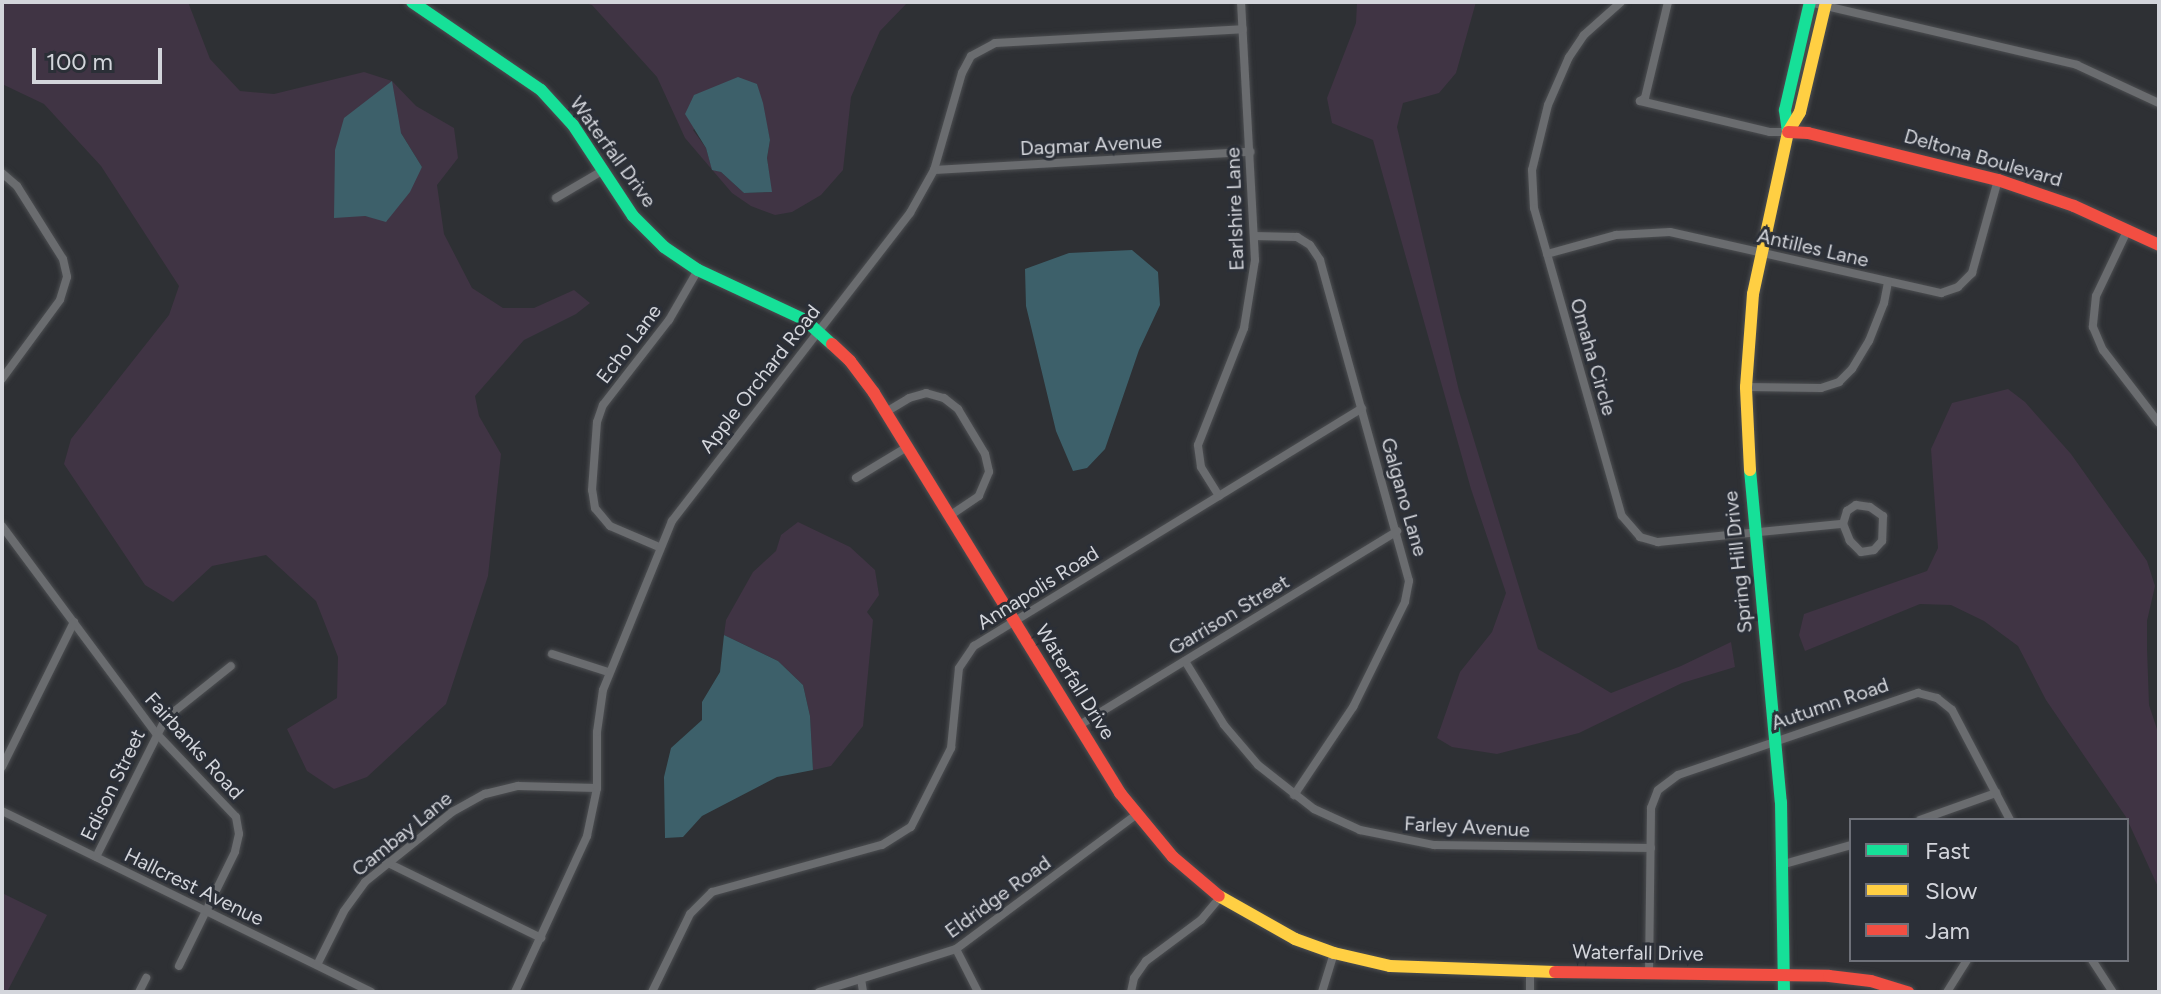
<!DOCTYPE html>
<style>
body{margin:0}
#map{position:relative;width:2161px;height:994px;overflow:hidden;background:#2e3034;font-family:Figtree,sans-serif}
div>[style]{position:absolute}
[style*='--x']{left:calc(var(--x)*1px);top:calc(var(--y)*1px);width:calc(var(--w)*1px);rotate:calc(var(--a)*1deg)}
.green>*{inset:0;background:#403444}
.water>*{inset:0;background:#3d606a}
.roads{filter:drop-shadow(0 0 2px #4c4e51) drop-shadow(0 0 2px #4c4e51)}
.street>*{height:8px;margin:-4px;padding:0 4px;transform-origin:4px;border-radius:4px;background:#6a6c6f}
.fast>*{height:12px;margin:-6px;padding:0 6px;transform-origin:6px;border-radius:6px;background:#16e098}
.slow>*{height:12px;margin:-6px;padding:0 6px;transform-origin:6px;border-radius:6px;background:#ffcf43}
.jam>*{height:12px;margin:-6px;padding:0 6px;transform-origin:6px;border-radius:6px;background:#f24e42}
span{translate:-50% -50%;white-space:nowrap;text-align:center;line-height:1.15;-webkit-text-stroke:6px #2b2f37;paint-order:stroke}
.street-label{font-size:20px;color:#d3d5db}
.frame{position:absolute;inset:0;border:4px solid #d3d5db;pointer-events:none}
.legend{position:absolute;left:1849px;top:818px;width:280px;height:144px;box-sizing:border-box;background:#2b2f37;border:2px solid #6e7179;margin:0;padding:10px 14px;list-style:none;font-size:24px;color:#d3d5db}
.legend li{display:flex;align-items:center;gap:16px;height:40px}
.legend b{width:40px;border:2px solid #6e7179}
.scale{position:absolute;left:32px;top:48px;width:130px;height:36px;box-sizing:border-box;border:4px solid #d3d5db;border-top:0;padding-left:10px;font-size:24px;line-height:28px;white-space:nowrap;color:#d3d5db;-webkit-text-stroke:6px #2b2f37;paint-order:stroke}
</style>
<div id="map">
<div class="green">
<div style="clip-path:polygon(evenodd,2px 2px,188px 2px,210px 59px,240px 91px,274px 94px,364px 72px,392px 81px,416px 106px,454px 128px,458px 158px,437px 185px,444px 234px,472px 288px,503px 308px,534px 308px,574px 290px,590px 303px,576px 314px,524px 340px,475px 396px,479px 416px,501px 454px,488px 576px,446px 704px,367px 777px,334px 789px,307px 771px,287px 729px,337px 698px,338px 657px,316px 601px,266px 555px,212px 566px,173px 602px,145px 585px,64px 464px,71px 439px,169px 315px,179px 286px,101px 166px,44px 104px,2px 84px,2px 2px,401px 133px,422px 167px,387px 221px,365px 216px,401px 133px)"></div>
<div style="clip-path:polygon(evenodd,581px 2px,908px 2px,880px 31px,851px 97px,843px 170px,821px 195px,792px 212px,775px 215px,751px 206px,732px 193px,685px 138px,657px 77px,592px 5px,581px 2px,757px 84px,770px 140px,767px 158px,771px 192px,744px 193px,721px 172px,712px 169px,706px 148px,693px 130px,757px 84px)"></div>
<div style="clip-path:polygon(1357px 2px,1476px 2px,1456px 73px,1439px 93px,1403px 103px,1397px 127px,1459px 391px,1538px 649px,1611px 693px,1681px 666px,1731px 642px,1735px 667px,1682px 683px,1579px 733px,1497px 754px,1452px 747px,1437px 738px,1460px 672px,1492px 632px,1506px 593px,1471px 489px,1373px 140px,1332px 123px,1327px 98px,1356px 23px)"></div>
<div style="clip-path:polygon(2008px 389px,2025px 402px,2071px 454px,2147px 561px,2155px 586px,2147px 621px,2147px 648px,2149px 705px,2159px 735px,2159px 889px,2126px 817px,2046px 700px,2018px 646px,1984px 621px,1951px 605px,1920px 604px,1805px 651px,1799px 635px,1804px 614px,1927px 571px,1938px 548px,1931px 449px,1952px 403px)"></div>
<div style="clip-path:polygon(798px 522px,850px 547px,875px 570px,879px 595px,867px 612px,873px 620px,863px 726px,831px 766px,813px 770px,810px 716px,803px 685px,778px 661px,724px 635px,726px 620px,753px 572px,776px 551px,781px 535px)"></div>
<div style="clip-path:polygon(2px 893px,47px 915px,7px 992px,2px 992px)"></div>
</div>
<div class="water">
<div style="clip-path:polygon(738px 77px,757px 84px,763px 103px,770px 140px,767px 158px,772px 192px,744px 193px,721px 172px,712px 170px,706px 148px,685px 114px,694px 95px)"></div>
<div style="clip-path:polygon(392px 81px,401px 133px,422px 167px,410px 192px,386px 222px,365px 216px,334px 218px,335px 150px,344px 118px)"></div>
<div style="clip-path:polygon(1132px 250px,1158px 272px,1160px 305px,1139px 350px,1105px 449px,1087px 468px,1073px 471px,1056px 431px,1026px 306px,1025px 269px,1069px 253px)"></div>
<div style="clip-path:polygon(724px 635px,778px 661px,803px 685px,810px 716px,813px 770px,777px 777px,702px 816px,683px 837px,665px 838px,664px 777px,671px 748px,702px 720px,702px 702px,720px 672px)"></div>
</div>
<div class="roads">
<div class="street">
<div style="--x:1621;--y:2;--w:50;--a:138.3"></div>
<div style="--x:1584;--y:35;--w:27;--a:124"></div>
<div style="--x:1569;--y:57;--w:52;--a:113.6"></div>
<div style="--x:1548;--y:105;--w:67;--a:103.8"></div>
<div style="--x:1532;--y:170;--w:38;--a:87"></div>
<div style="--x:1534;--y:208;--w:320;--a:74.1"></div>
<div style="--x:1622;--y:516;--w:28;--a:49"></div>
<div style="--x:1640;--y:537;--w:19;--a:16"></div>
<div style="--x:1658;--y:542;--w:186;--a:-5.6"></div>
<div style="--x:1668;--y:2;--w:99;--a:103.5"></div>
<div style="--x:1645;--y:98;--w:6;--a:149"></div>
<div style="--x:1640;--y:101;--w:134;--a:13.4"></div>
<div style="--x:1770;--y:132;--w:18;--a:0"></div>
<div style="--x:1809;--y:2;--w:275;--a:13.2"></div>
<div style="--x:2077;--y:65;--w:90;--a:24.9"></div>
<div style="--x:934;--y:170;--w:317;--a:-3.3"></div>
<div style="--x:2;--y:173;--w:20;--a:41"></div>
<div style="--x:17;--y:186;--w:86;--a:57.8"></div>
<div style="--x:63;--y:259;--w:18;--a:77"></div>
<div style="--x:67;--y:277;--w:24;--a:107"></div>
<div style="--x:60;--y:300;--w:98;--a:126.3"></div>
<div style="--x:556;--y:198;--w:53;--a:-30.4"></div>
<div style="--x:2128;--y:229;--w:74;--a:115.5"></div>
<div style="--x:2096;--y:296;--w:31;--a:96"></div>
<div style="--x:2093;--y:327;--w:25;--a:67"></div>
<div style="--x:2103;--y:350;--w:92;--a:52.5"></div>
<div style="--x:1254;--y:236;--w:43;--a:1.3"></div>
<div style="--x:1297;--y:237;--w:15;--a:32"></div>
<div style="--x:1310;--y:245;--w:18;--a:56"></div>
<div style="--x:1320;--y:260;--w:333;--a:74.5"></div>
<div style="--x:1409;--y:581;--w:21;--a:101"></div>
<div style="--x:1405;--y:602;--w:117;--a:116.3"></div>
<div style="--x:1353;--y:707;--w:106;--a:123.8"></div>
<div style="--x:1547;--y:254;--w:72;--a:-15.4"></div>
<div style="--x:1616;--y:235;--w:54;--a:-3.2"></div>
<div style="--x:1670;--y:232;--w:278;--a:12.7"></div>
<div style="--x:1941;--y:293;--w:18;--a:-19"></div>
<div style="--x:1958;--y:287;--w:20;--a:-45"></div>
<div style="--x:1972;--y:273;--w:97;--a:-74.4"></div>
<div style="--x:1746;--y:387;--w:75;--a:0.8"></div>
<div style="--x:1821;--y:388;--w:19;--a:-18"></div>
<div style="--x:1839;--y:382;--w:18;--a:-45"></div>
<div style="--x:1852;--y:369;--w:33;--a:-59"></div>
<div style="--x:1869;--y:341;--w:41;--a:-68.5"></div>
<div style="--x:1884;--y:303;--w:21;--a:-79"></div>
<div style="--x:886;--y:412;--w:27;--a:-31"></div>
<div style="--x:909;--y:398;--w:18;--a:-16"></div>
<div style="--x:926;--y:393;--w:19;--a:16"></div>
<div style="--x:944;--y:398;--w:18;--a:38"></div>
<div style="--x:958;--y:409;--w:52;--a:59"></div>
<div style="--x:985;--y:454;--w:18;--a:77"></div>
<div style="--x:989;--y:472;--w:26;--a:113"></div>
<div style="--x:979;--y:496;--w:36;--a:146"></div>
<div style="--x:856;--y:478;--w:60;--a:-31.3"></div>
<div style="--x:1219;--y:496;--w:34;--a:-122"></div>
<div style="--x:1201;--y:467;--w:22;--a:-98"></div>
<div style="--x:1198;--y:445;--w:126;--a:-68.5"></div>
<div style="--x:1244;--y:328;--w:69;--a:-80.8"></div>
<div style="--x:1255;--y:260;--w:258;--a:-93.1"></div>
<div style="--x:1856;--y:505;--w:14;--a:8"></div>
<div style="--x:1870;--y:507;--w:16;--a:35"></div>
<div style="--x:1883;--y:516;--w:25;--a:92"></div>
<div style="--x:1882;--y:541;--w:12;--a:132"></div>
<div style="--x:1874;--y:550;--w:13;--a:171"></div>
<div style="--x:1861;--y:552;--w:16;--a:-135"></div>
<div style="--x:1850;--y:541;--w:18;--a:-112"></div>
<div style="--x:1843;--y:524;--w:14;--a:-73"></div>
<div style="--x:1847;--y:511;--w:11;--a:-34"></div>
<div style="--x:2;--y:526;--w:258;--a:53.4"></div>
<div style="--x:156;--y:733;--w:116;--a:46.4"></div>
<div style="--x:236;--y:817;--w:17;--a:80"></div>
<div style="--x:239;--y:834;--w:18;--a:103"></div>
<div style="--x:235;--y:852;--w:127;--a:116.2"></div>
<div style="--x:659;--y:547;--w:53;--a:-156.8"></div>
<div style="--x:610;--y:526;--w:23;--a:-130"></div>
<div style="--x:595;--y:508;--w:18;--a:-99"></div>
<div style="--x:592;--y:490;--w:68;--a:-85.8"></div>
<div style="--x:597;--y:422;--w:18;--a:-71"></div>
<div style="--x:603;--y:405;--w:108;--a:-52.2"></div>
<div style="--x:669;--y:320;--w:58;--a:-59.9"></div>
<div style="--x:552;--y:654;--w:59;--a:17.8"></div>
<div style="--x:1185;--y:661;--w:75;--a:58.6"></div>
<div style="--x:1224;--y:725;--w:52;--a:49.6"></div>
<div style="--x:1258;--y:765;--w:71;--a:38.2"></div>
<div style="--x:1314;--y:809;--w:51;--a:24.5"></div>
<div style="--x:1360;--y:830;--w:76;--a:11.5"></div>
<div style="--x:1434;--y:845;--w:217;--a:0.8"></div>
<div style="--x:1078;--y:726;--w:374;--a:-31.4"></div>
<div style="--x:2;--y:767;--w:162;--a:-63.6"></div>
<div style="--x:2;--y:811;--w:411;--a:26.1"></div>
<div style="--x:1920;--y:820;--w:81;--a:-19.6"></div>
<div style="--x:96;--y:857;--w:156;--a:-63.3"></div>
<div style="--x:166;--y:718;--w:83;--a:-38.7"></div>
<div style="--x:386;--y:862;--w:173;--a:26.1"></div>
<div style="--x:1784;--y:864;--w:70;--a:-15.8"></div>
<div style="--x:956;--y:949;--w:48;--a:62.9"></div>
<div style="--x:2092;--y:960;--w:38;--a:57"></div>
<div style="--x:317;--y:965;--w:60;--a:-63.4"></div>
<div style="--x:344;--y:911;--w:36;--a:-54"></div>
<div style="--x:365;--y:882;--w:112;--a:-38.8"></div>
<div style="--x:452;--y:812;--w:38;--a:-29"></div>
<div style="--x:485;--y:794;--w:34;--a:-14"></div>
<div style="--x:518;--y:786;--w:79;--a:1.5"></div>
<div style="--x:1649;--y:974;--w:166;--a:-89.3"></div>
<div style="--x:1651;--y:808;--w:19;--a:-69"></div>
<div style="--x:1658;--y:790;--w:25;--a:-37"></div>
<div style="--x:1678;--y:775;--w:254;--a:-18.9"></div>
<div style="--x:1918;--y:693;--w:20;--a:15"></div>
<div style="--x:1937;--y:698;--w:19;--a:39"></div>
<div style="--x:1952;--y:710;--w:124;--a:62.2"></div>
<div style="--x:861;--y:979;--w:13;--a:81"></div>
<div style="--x:139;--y:992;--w:16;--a:-63"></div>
<div style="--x:515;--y:992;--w:172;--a:-65.2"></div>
<div style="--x:587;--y:836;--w:49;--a:-78.2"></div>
<div style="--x:597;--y:788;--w:56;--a:-90"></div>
<div style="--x:597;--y:732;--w:42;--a:-81.9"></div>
<div style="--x:603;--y:690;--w:183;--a:-67.8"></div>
<div style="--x:672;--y:521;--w:389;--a:-52.3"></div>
<div style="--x:910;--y:213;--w:49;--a:-60.8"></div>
<div style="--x:934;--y:170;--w:101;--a:-73.9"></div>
<div style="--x:962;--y:73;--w:19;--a:-62"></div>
<div style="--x:971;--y:56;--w:27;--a:-28"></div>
<div style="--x:995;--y:43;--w:248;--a:-3.2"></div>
<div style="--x:652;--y:992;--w:87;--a:-64"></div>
<div style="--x:690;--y:914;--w:31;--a:-45"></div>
<div style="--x:712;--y:892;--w:176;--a:-15.5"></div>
<div style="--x:882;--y:845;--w:34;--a:-32"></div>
<div style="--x:911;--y:827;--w:89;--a:-63.1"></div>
<div style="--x:951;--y:748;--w:80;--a:-84.3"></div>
<div style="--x:959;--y:668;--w:27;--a:-56"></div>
<div style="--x:974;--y:646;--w:455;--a:-31.5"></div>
<div style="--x:819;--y:992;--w:144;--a:-17.4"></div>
<div style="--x:956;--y:949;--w:224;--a:-36.7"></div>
<div style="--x:1131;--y:992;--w:14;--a:-78"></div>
<div style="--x:1134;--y:978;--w:21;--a:-55"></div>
<div style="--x:1146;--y:961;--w:69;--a:-36.7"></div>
<div style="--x:1201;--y:920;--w:30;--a:-50"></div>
<div style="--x:1322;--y:992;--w:41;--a:-72.9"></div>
<div style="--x:1530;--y:992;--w:20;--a:-90"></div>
<div style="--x:1947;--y:992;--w:38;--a:-58"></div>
</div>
<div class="fast">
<div style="--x:412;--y:2;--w:156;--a:34.3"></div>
<div style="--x:541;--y:90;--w:47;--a:47.6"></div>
<div style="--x:573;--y:125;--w:109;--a:56.6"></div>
<div style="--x:633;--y:216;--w:44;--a:45"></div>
<div style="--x:664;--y:247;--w:41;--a:34.1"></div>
<div style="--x:698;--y:270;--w:118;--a:25"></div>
<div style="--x:805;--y:320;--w:36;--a:42"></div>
<div style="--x:1788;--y:132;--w:22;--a:-98"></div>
<div style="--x:1785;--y:110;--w:111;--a:-77"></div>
<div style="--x:1750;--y:470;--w:333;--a:84.7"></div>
<div style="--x:1781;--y:802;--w:190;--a:89.1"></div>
</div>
<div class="slow">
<div style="--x:1750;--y:470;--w:83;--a:-92.8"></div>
<div style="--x:1746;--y:387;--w:93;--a:-85.7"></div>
<div style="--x:1753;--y:294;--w:166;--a:-77.8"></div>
<div style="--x:1788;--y:132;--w:23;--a:-59"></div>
<div style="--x:1800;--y:112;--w:113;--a:-76.7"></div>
<div style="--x:1219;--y:896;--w:87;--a:29.5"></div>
<div style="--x:1295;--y:939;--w:41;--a:19.7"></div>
<div style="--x:1334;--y:953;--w:57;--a:13.1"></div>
<div style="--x:1390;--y:966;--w:165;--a:2.1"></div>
</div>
<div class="jam">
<div style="--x:1788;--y:132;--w:20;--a:3"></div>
<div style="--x:1808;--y:133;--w:196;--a:13.9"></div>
<div style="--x:1998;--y:180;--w:80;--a:18.9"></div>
<div style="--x:2074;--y:206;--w:94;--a:24.6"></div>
<div style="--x:832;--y:344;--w:25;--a:43"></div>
<div style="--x:850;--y:361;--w:40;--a:53"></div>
<div style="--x:874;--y:393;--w:470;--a:58.4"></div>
<div style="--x:1120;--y:793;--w:83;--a:50.4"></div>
<div style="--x:1173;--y:857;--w:60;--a:40.3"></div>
<div style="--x:1555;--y:972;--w:274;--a:0.8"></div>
<div style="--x:1829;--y:976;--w:42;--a:6.8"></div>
<div style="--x:1871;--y:981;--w:39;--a:17"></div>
</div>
</div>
<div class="street-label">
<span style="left:1091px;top:145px;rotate:-3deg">Dagmar Avenue</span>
<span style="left:613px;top:152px;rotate:54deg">Waterfall Drive</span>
<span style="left:1983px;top:158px;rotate:16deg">Deltona Boulevard</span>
<span style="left:1235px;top:209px;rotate:-92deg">Earlshire Lane</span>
<span style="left:1813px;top:248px;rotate:13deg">Antilles Lane</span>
<span style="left:629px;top:344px;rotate:-53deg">Echo Lane</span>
<span style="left:1593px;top:357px;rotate:74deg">Omaha Circle</span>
<span style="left:760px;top:379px;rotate:-52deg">Apple Orchard Road</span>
<span style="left:1404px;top:497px;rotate:74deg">Galgano Lane</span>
<span style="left:1738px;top:562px;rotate:-96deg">Spring Hill Drive</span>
<span style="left:1038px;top:588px;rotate:-32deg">Annapolis Road</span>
<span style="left:1229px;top:615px;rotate:-31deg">Garrison Street</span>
<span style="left:1075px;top:682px;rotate:58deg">Waterfall Drive</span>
<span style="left:1830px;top:704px;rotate:-19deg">Autumn Road</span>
<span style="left:194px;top:746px;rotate:48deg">Fairbanks Road</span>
<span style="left:113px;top:785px;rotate:-64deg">Edison Street</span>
<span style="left:1467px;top:827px;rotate:3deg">Farley Avenue</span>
<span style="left:402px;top:834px;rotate:-39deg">Cambay Lane</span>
<span style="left:194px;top:887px;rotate:26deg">Hallcrest Avenue</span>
<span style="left:998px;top:897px;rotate:-36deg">Eldridge Road</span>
<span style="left:1638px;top:953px;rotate:1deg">Waterfall Drive</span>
</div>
<div class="frame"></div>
<ul class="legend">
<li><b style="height:10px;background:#16e098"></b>Fast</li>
<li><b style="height:10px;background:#ffcf43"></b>Slow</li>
<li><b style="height:10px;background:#f24e42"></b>Jam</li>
</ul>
<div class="scale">100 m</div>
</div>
